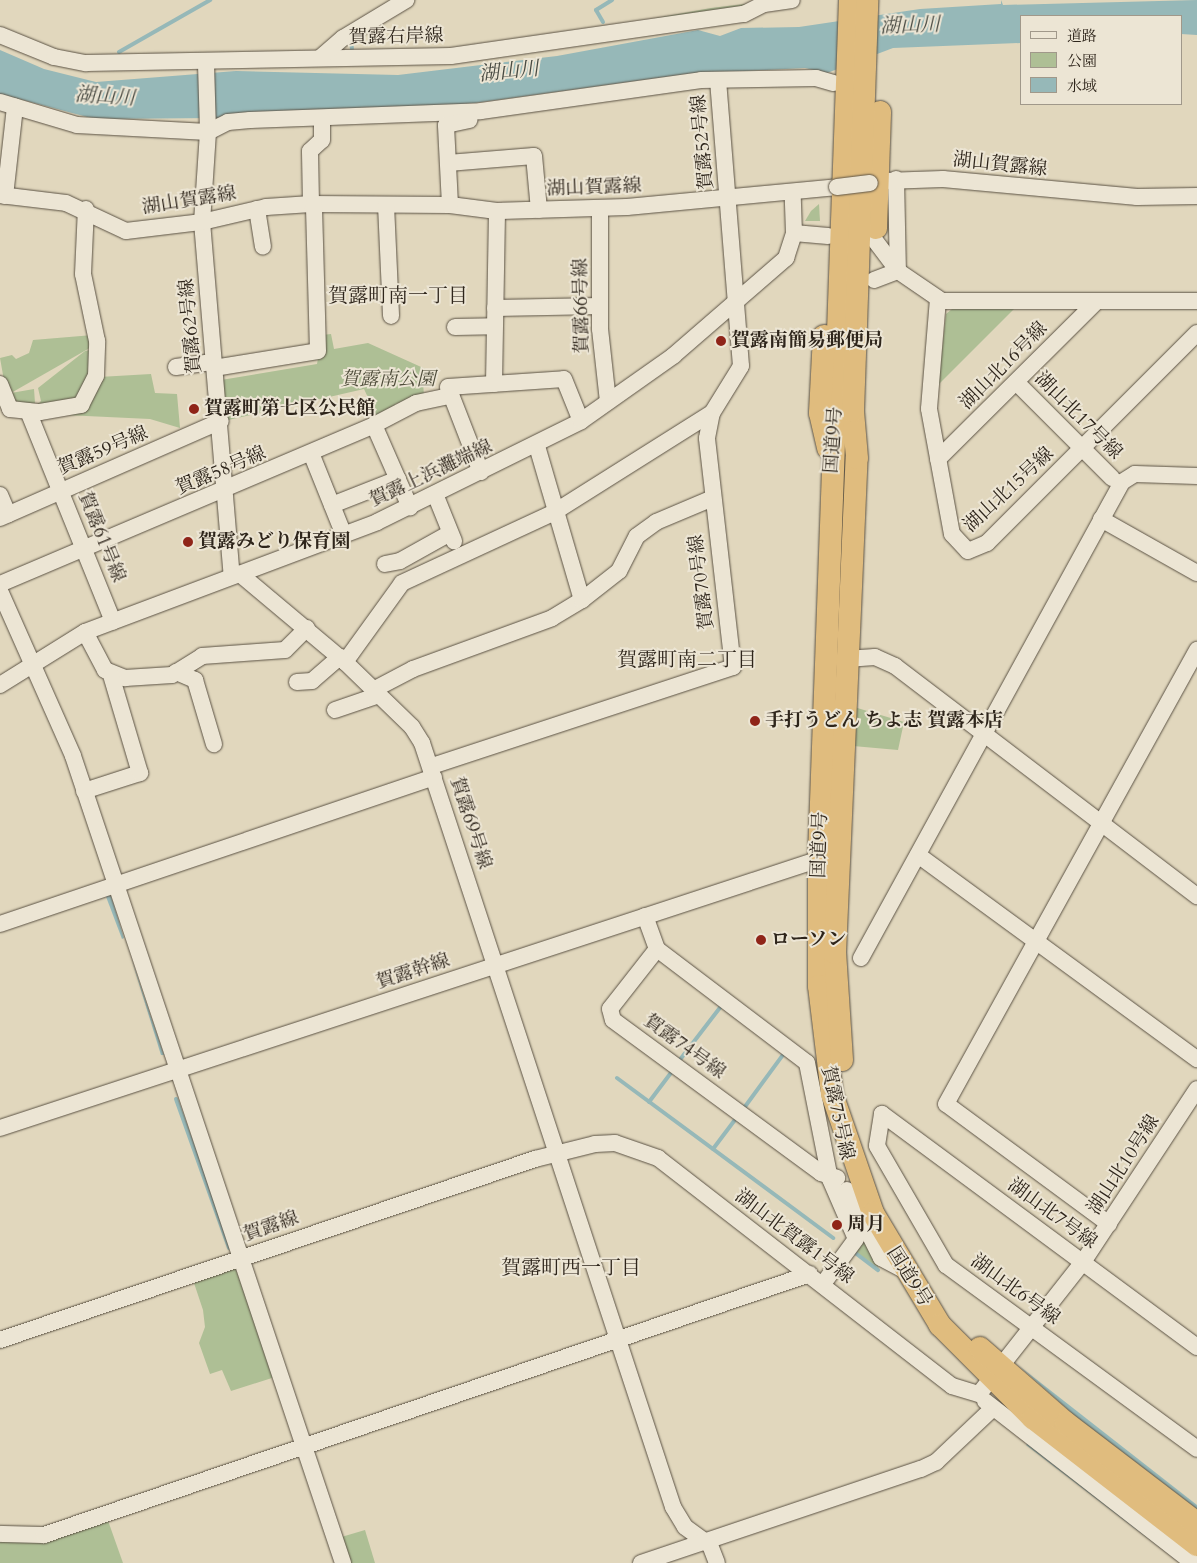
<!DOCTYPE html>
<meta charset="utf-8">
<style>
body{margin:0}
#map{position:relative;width:1197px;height:1563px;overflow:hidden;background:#e1d7bd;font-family:Cardo,"Noto Serif JP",serif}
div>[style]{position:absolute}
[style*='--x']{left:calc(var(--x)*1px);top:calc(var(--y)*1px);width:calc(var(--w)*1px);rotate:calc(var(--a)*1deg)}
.green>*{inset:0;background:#aebf95}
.water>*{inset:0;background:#96b8b8}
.stream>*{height:4px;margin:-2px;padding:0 2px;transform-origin:2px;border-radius:2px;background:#96b8b8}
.roads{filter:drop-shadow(0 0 1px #5b5244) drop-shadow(0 0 1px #5b5244)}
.minor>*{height:16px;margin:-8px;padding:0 8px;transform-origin:8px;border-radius:8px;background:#ece5d4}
.highway>*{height:22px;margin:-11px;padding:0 11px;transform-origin:11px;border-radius:11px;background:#e0bc7e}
.bridges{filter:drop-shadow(0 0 1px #5b5244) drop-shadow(0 0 1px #5b5244)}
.minor-bridge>*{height:16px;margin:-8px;padding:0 8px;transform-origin:8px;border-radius:8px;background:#ece5d4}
.dots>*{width:14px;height:14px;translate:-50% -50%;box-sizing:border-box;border:2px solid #ece5d4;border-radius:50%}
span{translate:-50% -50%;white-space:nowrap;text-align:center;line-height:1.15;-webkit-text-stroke:4px #ece5d4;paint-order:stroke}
.street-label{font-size:19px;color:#2e251b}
.poi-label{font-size:19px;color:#2e251b;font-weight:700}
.left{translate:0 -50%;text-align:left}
.park-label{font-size:19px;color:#4e4c3a;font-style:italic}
.water-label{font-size:20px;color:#484a42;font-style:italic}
.neighbourhood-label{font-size:20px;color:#2e251b}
.legend{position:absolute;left:1020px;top:15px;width:162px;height:90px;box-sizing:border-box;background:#ece5d4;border:1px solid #a0988a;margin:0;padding:6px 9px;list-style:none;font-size:15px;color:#2e251b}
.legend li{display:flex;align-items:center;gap:10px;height:25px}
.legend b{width:25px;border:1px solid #a0988a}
</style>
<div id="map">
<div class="green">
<div style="clip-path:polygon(753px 3px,753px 7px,650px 19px,711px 8px)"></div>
<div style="clip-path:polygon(819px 204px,820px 221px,805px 221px,811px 211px)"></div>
<div style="clip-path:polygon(1017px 306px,938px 385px,946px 314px,952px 309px)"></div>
<div style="clip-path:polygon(331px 334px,334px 349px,368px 343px,430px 371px,431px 381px,423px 382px,424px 396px,395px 404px,395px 408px,378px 419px,364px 389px,224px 421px,221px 380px,317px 364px,322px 335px)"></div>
<div style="clip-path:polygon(93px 335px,95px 345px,11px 393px,34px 389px,35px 403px,13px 406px,8px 403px,0 358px,12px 355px,16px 359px,29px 353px,33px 340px)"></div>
<div style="clip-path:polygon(96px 349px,78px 402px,37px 405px,41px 401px,38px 388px,85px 351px)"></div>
<div style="clip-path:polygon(151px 374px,155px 393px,177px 394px,180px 428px,150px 419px,65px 415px,99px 377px)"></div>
<div style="clip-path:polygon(854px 707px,904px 722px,898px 750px,853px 746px)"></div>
<div style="clip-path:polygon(863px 1239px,879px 1268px,854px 1251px)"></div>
<div style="clip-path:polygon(235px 1267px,275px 1377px,231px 1391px,222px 1370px,210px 1374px,199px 1343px,205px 1327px,203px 1310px,193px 1280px)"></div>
<div style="clip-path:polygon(106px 1515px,123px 1563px,0 1563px,0 1535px)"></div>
<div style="clip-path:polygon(365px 1530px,375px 1563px,347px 1563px,338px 1538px)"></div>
</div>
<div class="water">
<div style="clip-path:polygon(1001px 0,1003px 5px,1197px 0,1197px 35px,1181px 34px,1181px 16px,1021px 16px,1021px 43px,893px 48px,827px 73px,805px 68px,688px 74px,452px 106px,219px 118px,95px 119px,0 94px,0 50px,44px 69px,96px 82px,236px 71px,398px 75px,557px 56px,698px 30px,720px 36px,741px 28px,799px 27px,920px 9px,1001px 4px)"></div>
<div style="clip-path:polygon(105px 894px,111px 896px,124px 938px,122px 939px)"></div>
<div style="clip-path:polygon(131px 958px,164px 1055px,161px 1055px)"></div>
<div style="clip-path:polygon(1018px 1365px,1197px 1505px,1197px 1509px,1074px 1415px)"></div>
<div style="clip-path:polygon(1028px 1443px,1180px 1563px,1026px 1445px)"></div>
</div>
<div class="stream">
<div style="--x:603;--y:22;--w:14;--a:-120"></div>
<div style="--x:596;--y:10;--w:19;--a:-32"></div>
<div style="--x:351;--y:41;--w:8;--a:83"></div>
<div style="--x:119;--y:52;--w:105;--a:-29.7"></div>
<div style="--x:679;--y:1061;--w:71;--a:-52.5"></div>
<div style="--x:617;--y:1078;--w:269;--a:36.5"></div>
<div style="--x:176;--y:1099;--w:158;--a:70.4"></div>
<div style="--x:649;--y:1102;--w:40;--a:-53"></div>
<div style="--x:744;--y:1108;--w:69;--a:-53.8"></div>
<div style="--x:713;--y:1149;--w:40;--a:-53"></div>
<div style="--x:854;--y:1252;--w:30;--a:37"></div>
</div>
<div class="roads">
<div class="minor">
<div style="--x:0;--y:35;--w:58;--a:22.2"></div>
<div style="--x:54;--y:57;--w:33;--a:11"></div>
<div style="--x:86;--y:63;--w:365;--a:-1.1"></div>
<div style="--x:451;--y:56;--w:296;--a:-8.2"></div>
<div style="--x:744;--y:14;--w:22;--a:-27"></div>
<div style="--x:764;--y:4;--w:28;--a:-8"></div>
<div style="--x:321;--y:57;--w:29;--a:-41"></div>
<div style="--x:343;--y:38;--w:74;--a:-31.1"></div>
<div style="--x:206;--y:64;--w:68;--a:88.3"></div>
<div style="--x:208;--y:132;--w:90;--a:93.8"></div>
<div style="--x:202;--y:222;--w:355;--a:85.2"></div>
<div style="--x:0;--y:102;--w:80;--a:16.6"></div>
<div style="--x:77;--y:125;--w:131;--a:3.1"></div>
<div style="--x:208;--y:132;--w:22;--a:-27"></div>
<div style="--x:228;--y:122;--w:22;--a:-5"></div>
<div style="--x:250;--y:120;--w:231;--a:-2.2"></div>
<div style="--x:481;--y:111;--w:222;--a:-8"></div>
<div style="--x:701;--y:80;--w:115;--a:-1"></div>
<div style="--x:816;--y:78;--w:18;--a:16"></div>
<div style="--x:448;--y:163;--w:86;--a:-4.7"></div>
<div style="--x:534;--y:156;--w:54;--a:84.7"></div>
<div style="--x:896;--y:179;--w:92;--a:88.8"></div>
<div style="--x:898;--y:271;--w:53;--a:34.3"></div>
<div style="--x:942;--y:301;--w:255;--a:0"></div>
<div style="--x:885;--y:181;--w:58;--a:-2"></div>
<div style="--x:943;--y:179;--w:195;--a:5.3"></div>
<div style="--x:1137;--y:197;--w:60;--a:-1"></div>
<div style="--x:0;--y:195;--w:66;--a:6.9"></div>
<div style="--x:66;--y:203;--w:66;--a:25"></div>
<div style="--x:126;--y:231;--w:77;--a:-6.8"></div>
<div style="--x:202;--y:222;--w:66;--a:-13.2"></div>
<div style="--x:266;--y:207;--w:45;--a:-3.8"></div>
<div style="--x:311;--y:204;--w:139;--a:0.4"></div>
<div style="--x:450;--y:205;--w:47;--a:7.3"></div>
<div style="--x:497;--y:211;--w:130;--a:-1.8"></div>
<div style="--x:627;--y:207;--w:211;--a:-5.4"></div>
<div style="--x:5;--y:196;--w:90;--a:-83.6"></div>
<div style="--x:311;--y:204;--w:53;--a:-91.1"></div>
<div style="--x:310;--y:151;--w:16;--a:-43"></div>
<div style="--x:322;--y:140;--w:20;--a:-90"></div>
<div style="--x:386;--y:205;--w:111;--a:87.4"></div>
<div style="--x:450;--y:205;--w:80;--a:-92.9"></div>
<div style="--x:446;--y:125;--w:24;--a:-12"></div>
<div style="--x:600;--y:208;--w:121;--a:90"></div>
<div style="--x:600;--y:329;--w:73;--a:83.7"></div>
<div style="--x:257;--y:209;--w:38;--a:81"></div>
<div style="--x:794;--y:233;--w:34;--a:5"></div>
<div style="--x:874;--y:280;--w:26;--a:-21"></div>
<div style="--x:898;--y:271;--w:39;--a:-127"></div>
<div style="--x:938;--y:299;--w:110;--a:94.7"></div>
<div style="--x:929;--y:409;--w:127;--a:79.6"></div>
<div style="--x:952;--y:534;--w:23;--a:47"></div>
<div style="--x:968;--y:551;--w:21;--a:-23"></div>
<div style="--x:987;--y:543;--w:297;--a:-45"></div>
<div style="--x:495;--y:308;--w:105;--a:-1.1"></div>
<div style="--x:455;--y:327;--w:39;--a:-1"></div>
<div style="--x:176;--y:367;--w:37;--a:-8"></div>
<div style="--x:214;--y:368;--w:105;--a:-9.3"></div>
<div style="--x:318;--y:351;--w:147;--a:-91.6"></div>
<div style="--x:1016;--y:382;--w:136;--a:45"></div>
<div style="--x:0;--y:384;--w:27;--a:68"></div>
<div style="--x:10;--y:409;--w:30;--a:6"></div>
<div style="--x:40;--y:412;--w:42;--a:-9.7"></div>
<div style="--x:81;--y:405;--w:33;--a:-63"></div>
<div style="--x:96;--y:376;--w:35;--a:-88"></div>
<div style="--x:97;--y:341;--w:68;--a:-101.8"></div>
<div style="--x:83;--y:274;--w:65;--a:-87.4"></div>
<div style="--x:494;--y:384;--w:173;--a:-89"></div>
<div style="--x:28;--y:411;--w:227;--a:68"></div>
<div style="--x:374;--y:425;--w:47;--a:-27.6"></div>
<div style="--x:416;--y:403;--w:35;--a:-12"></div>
<div style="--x:311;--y:453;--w:88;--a:68.1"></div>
<div style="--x:938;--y:459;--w:224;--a:-44.8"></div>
<div style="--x:481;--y:472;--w:91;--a:-111.2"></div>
<div style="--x:448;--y:387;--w:116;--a:-3.9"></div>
<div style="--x:564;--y:379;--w:45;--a:68"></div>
<div style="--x:435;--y:494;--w:51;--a:68"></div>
<div style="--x:0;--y:495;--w:21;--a:67"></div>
<div style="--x:332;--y:505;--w:71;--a:-21.5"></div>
<div style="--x:0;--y:518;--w:241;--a:-23.7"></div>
<div style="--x:1101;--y:519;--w:110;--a:29.4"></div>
<div style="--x:385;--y:564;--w:15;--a:-11"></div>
<div style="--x:400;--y:561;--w:57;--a:-29.2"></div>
<div style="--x:240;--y:574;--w:137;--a:40"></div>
<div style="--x:345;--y:662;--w:93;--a:44.1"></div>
<div style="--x:412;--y:727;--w:19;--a:58"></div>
<div style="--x:422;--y:743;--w:804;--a:71.81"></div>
<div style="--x:673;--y:1507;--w:23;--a:59"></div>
<div style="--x:685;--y:1527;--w:31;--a:36"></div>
<div style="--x:710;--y:1545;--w:19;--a:69"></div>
<div style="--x:0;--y:584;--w:406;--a:-23"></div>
<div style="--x:374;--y:425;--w:90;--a:66.3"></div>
<div style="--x:0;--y:591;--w:180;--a:66.1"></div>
<div style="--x:73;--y:756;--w:851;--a:71.5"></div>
<div style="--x:582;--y:600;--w:47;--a:-38.1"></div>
<div style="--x:619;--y:571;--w:39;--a:-63"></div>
<div style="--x:637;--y:536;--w:24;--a:-36"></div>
<div style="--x:656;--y:522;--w:62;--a:-22.8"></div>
<div style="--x:85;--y:632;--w:43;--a:62.2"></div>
<div style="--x:105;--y:670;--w:22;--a:22"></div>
<div style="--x:125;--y:678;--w:47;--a:-3.7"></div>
<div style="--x:172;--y:675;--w:36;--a:-32"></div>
<div style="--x:202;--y:656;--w:83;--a:-4.1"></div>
<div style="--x:285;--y:650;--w:31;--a:-45"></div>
<div style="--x:846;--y:659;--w:29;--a:-4"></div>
<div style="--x:875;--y:657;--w:22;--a:24"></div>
<div style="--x:895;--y:666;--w:380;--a:37.3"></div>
<div style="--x:345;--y:662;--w:97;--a:-54.2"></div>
<div style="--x:402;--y:583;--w:166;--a:-24.9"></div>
<div style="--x:553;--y:513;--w:188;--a:-32.2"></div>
<div style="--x:176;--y:672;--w:21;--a:23"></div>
<div style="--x:195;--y:680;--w:67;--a:73.5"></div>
<div style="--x:297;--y:682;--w:15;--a:-4"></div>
<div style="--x:312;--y:681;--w:37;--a:-41"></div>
<div style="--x:0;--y:685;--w:100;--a:-31.9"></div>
<div style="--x:85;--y:632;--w:312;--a:-20.6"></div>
<div style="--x:377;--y:522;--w:228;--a:-26.3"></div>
<div style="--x:581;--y:421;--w:113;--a:-35.2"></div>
<div style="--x:673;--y:356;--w:150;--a:-40.9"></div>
<div style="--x:786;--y:258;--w:26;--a:-72"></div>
<div style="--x:794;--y:233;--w:38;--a:-92"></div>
<div style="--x:373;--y:690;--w:45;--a:-27.7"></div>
<div style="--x:413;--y:669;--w:148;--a:-20.1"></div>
<div style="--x:552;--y:618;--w:35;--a:-31"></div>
<div style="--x:582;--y:600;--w:160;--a:-106.3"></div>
<div style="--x:335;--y:710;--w:46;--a:-18.8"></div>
<div style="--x:432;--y:766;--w:317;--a:-18.2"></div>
<div style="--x:733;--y:667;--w:230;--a:-96.5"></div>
<div style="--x:707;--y:438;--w:25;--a:-79"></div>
<div style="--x:712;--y:413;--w:55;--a:-58.3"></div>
<div style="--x:741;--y:366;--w:286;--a:-94.6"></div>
<div style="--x:84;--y:791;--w:59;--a:-17.8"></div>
<div style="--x:140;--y:773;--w:102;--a:-106.5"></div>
<div style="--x:918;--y:855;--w:346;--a:36.2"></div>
<div style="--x:645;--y:916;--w:35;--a:70"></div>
<div style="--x:657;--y:949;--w:76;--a:128.1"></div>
<div style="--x:610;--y:1009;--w:11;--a:75"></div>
<div style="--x:613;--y:1020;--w:258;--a:36.3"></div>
<div style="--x:821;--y:1173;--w:17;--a:17"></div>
<div style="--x:0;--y:924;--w:458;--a:-18.7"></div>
<div style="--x:657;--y:949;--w:188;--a:37.2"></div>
<div style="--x:807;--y:1063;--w:118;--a:78.8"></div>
<div style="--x:830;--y:1179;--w:65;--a:66.6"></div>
<div style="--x:856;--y:1239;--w:56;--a:126.3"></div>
<div style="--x:861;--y:958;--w:543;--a:-61.26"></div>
<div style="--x:1122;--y:482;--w:15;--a:-32"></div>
<div style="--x:1135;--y:474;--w:62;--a:1.8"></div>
<div style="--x:0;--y:1128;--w:872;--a:-18.16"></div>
<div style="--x:847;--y:1190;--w:76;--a:63.4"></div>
<div style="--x:881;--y:1258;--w:24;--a:28"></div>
<div style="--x:1109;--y:1224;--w:202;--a:-143.6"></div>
<div style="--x:946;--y:1104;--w:519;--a:-61.06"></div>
<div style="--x:0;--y:1340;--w:565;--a:-18.69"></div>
<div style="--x:535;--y:1159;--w:62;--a:-14"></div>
<div style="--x:595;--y:1144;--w:20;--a:-3"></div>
<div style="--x:615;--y:1143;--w:46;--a:19.2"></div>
<div style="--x:658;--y:1158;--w:372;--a:37.8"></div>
<div style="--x:952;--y:1386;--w:28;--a:17"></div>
<div style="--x:979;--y:1394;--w:168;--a:-51.8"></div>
<div style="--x:1083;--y:1262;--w:207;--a:-56.6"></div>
<div style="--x:1197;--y:1347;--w:392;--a:-143.5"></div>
<div style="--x:882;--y:1114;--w:32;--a:99"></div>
<div style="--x:877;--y:1146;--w:138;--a:59.9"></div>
<div style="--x:946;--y:1265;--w:311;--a:36.2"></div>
<div style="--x:985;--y:1401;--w:264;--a:37.9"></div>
<div style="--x:0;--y:1534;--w:44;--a:1.3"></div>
<div style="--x:44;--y:1535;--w:809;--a:-18.82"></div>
<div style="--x:641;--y:1563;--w:295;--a:-18.6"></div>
<div style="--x:921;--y:1469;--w:17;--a:-25"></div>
<div style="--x:936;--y:1462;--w:77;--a:-43.4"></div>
</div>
<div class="highway">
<div style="--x:850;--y:0;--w:860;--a:92.07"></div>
<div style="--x:819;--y:859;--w:127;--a:90"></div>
<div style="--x:819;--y:986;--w:109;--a:83.1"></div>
<div style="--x:832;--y:1094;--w:126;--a:71"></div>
<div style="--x:873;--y:1213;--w:131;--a:59.1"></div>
<div style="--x:940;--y:1325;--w:132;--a:45"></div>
<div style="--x:1033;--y:1418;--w:207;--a:37.8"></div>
<div style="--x:876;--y:228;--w:116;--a:-88"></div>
<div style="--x:824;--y:336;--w:77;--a:93"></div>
<div style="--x:820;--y:413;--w:36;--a:77"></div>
<div style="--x:842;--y:1060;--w:107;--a:-93.7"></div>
<div style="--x:835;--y:953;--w:495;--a:-87.5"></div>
<div style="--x:857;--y:458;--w:47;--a:-94.9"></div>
<div style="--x:853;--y:411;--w:411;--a:-88"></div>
<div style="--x:980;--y:1348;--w:114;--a:41.1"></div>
<div style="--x:1066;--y:1423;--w:165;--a:37.4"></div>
</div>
</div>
<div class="bridges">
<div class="minor-bridge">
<div style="--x:837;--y:187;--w:33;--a:-7"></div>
</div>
</div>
<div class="dots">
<div style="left:721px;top:341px;background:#8f2418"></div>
<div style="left:194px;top:409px;background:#8f2418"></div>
<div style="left:188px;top:542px;background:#8f2418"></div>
<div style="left:755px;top:721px;background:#8f2418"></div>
<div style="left:761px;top:940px;background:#8f2418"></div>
<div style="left:837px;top:1225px;background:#8f2418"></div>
</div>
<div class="street-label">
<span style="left:396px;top:37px;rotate:-1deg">賀露右岸線</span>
<span style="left:703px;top:142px;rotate:-95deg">賀露52号線</span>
<span style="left:1000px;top:165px;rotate:6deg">湖山賀露線</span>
<span style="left:594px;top:188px;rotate:-2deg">湖山賀露線</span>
<span style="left:189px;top:201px;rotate:-9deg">湖山賀露線</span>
<span style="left:582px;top:306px;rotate:-91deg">賀露66号線</span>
<span style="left:191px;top:326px;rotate:-95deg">賀露62号線</span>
<span style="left:1004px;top:366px;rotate:-45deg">湖山北16号線</span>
<span style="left:1078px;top:416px;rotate:45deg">湖山北17号線</span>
<span style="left:834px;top:440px;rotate:-86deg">国道9号</span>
<span style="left:103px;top:451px;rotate:-23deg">賀露59号線</span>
<span style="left:221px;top:471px;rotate:-23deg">賀露58号線</span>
<span style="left:431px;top:474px;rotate:-25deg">賀露上浜灘端線</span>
<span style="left:1009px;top:490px;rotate:-43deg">湖山北15号線</span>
<span style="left:101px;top:537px;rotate:68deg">賀露61号線</span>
<span style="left:702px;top:582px;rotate:-97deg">賀露70号線</span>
<span style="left:470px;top:823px;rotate:72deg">賀露69号線</span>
<span style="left:820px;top:845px;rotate:-88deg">国道9号</span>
<span style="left:413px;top:972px;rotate:-18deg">賀露幹線</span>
<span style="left:684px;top:1047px;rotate:36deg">賀露74号線</span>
<span style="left:837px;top:1113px;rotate:78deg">賀露75号線</span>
<span style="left:1124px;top:1165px;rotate:-57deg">湖山北10号線</span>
<span style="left:1052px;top:1214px;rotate:36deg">湖山北7号線</span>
<span style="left:271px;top:1227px;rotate:-19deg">賀露線</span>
<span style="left:794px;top:1237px;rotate:37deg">湖山北賀露1号線</span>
<span style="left:909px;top:1277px;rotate:58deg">国道9号</span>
<span style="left:1015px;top:1290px;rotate:36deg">湖山北6号線</span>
</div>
<div class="poi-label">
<span class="left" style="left:731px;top:341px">賀露南簡易郵便局</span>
<span class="left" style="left:204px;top:409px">賀露町第七区公民館</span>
<span class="left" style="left:198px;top:542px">賀露みどり保育園</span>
<span class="left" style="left:765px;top:721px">手打うどん ちよ志 賀露本店</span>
<span class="left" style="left:771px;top:940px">ローソン</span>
<span class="left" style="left:847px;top:1225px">周月</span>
</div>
<div class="park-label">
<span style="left:388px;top:380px">賀露南公園</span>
</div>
<div class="water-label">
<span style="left:910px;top:25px;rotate:-2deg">湖山川</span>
<span style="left:509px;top:71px;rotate:-6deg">湖山川</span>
<span style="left:105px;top:96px;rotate:4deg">湖山川</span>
</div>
<div class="neighbourhood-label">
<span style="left:398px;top:295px">賀露町南一丁目</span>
<span style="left:687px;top:659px">賀露町南二丁目</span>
<span style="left:571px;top:1267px">賀露町西一丁目</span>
</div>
<ul class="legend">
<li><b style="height:6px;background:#ece5d4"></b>道路</li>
<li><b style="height:14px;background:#aebf95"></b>公園</li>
<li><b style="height:14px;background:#96b8b8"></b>水域</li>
</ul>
</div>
